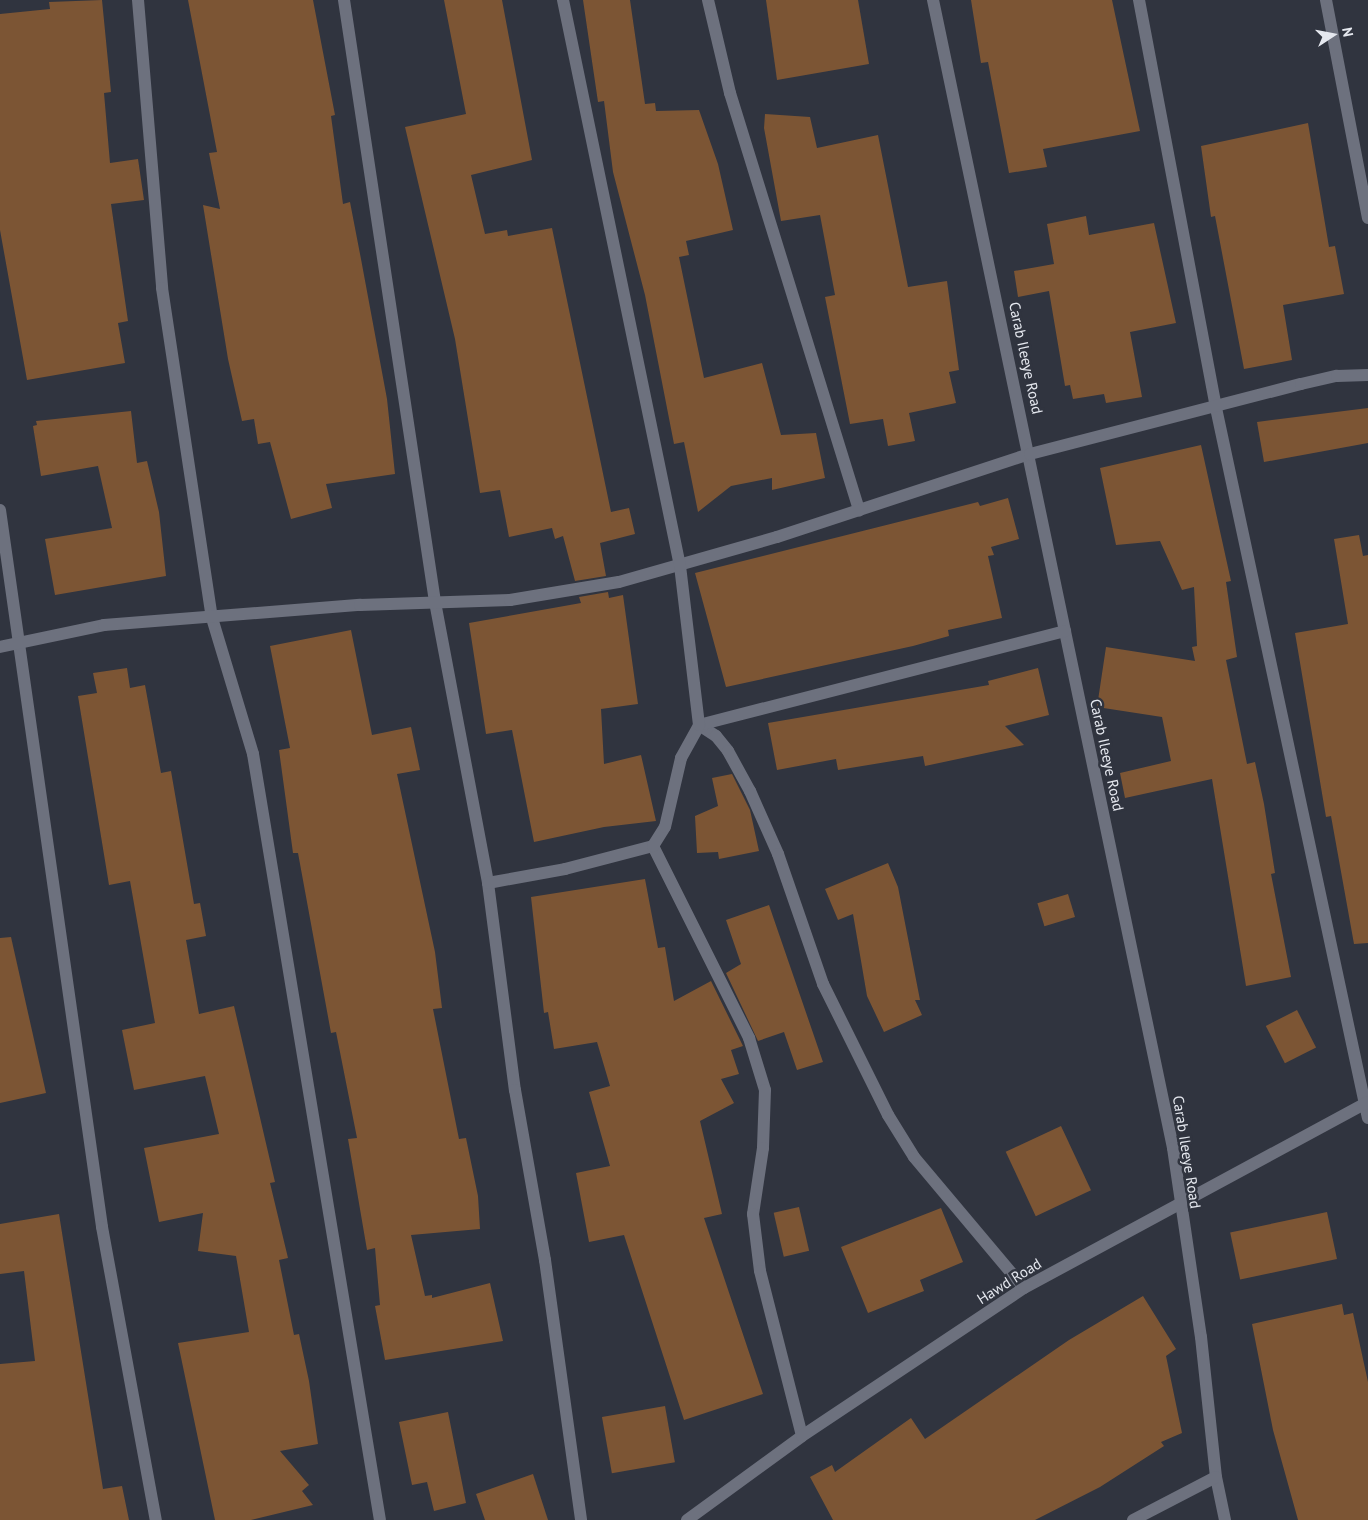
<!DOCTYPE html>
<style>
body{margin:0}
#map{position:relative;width:1368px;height:1520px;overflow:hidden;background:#30343f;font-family:"PT Sans",sans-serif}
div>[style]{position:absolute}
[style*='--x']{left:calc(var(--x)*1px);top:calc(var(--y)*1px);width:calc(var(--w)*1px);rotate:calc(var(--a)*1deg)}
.building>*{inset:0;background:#7c5534;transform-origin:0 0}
.street>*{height:12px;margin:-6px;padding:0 6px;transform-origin:6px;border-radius:6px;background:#6d717e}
.secondary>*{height:12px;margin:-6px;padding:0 6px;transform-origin:6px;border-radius:6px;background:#6d717e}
span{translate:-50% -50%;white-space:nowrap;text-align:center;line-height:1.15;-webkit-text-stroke:5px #30343f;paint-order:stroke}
.street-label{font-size:15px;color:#e5e8ef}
.north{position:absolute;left:1308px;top:10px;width:50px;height:50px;-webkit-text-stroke:4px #30343f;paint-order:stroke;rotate:79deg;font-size:14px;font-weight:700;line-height:20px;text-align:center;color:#e5e8ef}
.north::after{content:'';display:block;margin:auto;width:18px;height:22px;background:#e5e8ef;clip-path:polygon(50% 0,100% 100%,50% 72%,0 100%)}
</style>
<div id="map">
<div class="building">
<div style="clip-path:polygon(102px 0,111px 92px,104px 93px,110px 163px,138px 159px,144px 200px,111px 204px,128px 321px,118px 323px,125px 363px,27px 380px,0 230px,0 14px,50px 9px,49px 2px)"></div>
<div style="clip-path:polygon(188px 0,313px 0,335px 115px,331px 116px,343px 204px,350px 202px,361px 259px,387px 399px,395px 474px,326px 484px,332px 508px,291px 519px,270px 442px,258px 444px,254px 419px,242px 421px,228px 359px,203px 205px,220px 209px,209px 153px,217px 152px)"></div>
<div style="clip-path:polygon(444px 0,502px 0,532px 160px,471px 175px,485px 234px,507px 230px,508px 236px,552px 228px,611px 512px,629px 508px,635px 534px,600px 543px,606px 576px,575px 581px,563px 536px,555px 539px,552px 528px,509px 537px,500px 490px,480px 493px,455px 339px,405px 127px,466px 114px)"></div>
<div style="clip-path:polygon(583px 0,630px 0,645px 104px,655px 103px,656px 111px,699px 110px,718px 164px,733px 230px,686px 241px,689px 255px,679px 257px,704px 378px,762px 363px,781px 435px,816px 433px,825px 478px,772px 490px,772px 478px,731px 486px,698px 512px,684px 442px,674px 444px,645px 295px,613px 172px,604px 101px,598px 102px)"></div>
<div style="clip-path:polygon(766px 0,858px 0,869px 64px,777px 80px)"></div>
<div style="clip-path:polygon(971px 0,1112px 0,1140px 131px,1043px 149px,1047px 167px,1009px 173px,988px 62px,981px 63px)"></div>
<div style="clip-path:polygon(765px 114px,810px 117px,817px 148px,878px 135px,908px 287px,947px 281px,959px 370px,949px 372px,956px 403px,909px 413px,915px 441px,888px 446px,883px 419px,850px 424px,825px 297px,835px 295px,820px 215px,781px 221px,764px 128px)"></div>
<div style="clip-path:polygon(1308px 123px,1329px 247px,1335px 246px,1344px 294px,1283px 305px,1292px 360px,1244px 369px,1215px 216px,1211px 217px,1201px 146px)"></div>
<div style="clip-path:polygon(1086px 216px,1089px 235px,1154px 223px,1176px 323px,1130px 332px,1142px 397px,1106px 403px,1104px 394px,1073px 399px,1070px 385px,1065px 386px,1049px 291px,1018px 297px,1014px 271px,1054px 264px,1047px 224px)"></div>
<div style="clip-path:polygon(1368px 408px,1368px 443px,1264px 462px,1257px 422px)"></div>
<div style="clip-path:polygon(131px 411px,137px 463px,147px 461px,159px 512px,166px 576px,55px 595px,45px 539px,112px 528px,98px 466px,41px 476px,33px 426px,37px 425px,36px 421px)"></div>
<div style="clip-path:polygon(1201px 445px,1231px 581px,1226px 582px,1237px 657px,1226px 660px,1247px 764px,1255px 762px,1264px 804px,1275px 873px,1271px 874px,1291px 977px,1246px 986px,1212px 779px,1125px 798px,1120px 773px,1171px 761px,1162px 717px,1097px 707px,1106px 647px,1195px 661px,1192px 647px,1197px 646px,1194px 587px,1182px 590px,1160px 541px,1116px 545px,1100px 468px)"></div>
<div style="clip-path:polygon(1008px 498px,1019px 539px,991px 547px,994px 555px,988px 556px,1002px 618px,948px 630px,949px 636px,913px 646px,726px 687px,695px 573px,978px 502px,980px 506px)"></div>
<div style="clip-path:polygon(1359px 535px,1363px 556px,1368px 555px,1368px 943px,1354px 944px,1331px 816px,1326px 817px,1295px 633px,1348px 624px,1334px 539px)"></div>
<div style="clip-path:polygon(608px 592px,609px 598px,623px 595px,638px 704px,601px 709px,604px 764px,641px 755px,656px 821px,604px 827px,534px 842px,512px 730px,486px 734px,469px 623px,581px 603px,579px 597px)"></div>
<div style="clip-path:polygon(351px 630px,372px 735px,411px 727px,420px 770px,397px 774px,435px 952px,442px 1008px,433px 1009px,459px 1139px,466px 1138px,478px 1196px,480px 1229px,411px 1235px,425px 1296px,432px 1295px,432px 1298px,490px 1283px,503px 1341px,385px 1360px,375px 1306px,380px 1305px,375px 1248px,367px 1250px,348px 1139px,357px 1138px,336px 1032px,331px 1033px,298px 853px,293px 853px,279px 750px,290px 748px,270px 646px)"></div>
<div style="clip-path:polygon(127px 668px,130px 688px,145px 685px,161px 773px,171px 771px,194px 904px,200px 903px,206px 936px,186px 940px,199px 1014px,234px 1006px,275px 1182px,270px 1183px,288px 1258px,279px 1260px,294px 1335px,299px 1334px,309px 1381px,318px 1444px,280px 1451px,309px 1485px,302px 1491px,313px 1505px,251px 1520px,215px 1520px,178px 1343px,249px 1332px,236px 1256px,198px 1251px,203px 1213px,159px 1222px,144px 1148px,219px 1134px,205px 1076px,134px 1090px,122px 1030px,155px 1023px,130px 881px,109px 885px,78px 696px,97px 693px,93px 673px)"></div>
<div style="clip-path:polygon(1038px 668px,1049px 715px,1005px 726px,1024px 745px,925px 766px,923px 756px,838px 770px,836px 759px,777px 770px,768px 723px,989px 685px,988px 681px)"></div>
<div style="clip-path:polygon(732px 774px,750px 810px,759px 851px,719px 859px,718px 852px,697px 853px,695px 816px,718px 806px,712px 778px)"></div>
<div style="clip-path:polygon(888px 863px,898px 887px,920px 1000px,915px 1000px,922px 1015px,884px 1032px,867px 996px,853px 914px,838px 920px,825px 889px)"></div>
<div style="clip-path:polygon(645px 879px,658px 948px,665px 947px,674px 1001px,711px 981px,743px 1046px,731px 1050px,739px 1074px,721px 1079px,734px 1103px,700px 1121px,722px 1214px,704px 1218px,763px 1394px,684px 1420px,624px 1235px,589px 1242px,576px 1173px,610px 1166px,589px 1092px,610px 1086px,597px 1042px,554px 1049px,548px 1012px,544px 1013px,531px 897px)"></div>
<div style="left:1068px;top:894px;width:24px;height:32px;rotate:73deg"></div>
<div style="clip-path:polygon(769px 905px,823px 1062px,797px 1070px,784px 1032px,758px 1041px,726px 973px,741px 964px,726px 920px)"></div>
<div style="clip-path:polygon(11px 937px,46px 1093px,0 1103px,0 938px)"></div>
<div style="left:1297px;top:1010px;width:42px;height:35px;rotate:63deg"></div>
<div style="left:1061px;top:1126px;width:71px;height:61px;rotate:65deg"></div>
<div style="left:799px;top:1207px;width:45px;height:26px;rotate:77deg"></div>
<div style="clip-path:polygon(941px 1208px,963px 1262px,920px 1280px,924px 1291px,868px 1313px,841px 1247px)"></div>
<div style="left:1327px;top:1212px;width:48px;height:99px;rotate:78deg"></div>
<div style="clip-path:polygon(59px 1214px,103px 1489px,122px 1486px,129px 1520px,0 1520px,0 1364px,35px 1361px,24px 1271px,0 1274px,0 1224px)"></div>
<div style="clip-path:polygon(1143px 1296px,1176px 1349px,1166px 1356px,1182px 1433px,1161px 1442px,1164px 1446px,1100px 1487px,1035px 1520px,833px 1520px,810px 1477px,832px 1465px,835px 1472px,911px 1418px,925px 1439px,1069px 1340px)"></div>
<div style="clip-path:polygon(1342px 1304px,1344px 1315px,1353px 1313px,1368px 1382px,1368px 1520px,1298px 1520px,1273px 1430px,1252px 1324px)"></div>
<div style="left:665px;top:1406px;width:57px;height:64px;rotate:80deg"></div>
<div style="clip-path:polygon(448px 1412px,466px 1503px,434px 1511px,427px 1482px,412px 1485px,399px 1422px)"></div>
<div style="clip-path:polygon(533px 1474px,548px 1520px,485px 1520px,476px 1494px)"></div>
</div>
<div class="street">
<div style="--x:138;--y:0;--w:289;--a:85.2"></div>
<div style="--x:162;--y:288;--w:334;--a:81.4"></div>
<div style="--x:212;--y:618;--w:142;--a:73.2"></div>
<div style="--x:253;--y:754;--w:776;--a:80.59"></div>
<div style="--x:344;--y:0;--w:609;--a:81.4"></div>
<div style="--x:435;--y:602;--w:286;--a:79.3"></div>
<div style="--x:488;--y:883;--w:209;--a:82.6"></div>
<div style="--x:515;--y:1090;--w:173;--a:80"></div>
<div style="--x:545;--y:1260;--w:262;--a:82.1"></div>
<div style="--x:708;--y:0;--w:96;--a:76.7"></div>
<div style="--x:730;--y:93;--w:437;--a:72.8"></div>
<div style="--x:933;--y:0;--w:1173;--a:78.19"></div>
<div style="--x:1173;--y:1148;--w:191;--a:81.6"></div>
<div style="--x:1201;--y:1337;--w:141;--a:83.9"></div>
<div style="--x:1216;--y:1477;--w:44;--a:78.2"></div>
<div style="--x:1139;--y:0;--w:415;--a:79.3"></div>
<div style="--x:1216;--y:408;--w:726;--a:77.92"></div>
<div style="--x:1326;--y:0;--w:222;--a:79.1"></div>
<div style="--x:0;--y:510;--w:724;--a:81.9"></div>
<div style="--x:102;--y:1227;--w:298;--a:79.6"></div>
<div style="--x:0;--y:647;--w:106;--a:-11.9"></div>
<div style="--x:104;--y:625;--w:257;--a:-4.5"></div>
<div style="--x:360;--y:605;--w:150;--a:-1.9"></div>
<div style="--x:510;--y:600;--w:110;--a:-9.4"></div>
<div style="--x:619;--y:582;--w:164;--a:-15.9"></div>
<div style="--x:777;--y:537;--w:266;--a:-18.2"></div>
<div style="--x:1030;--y:454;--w:280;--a:-14.5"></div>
<div style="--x:1301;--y:384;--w:37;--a:-13"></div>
<div style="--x:1337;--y:376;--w:31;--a:-2"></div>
<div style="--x:699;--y:725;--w:20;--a:33"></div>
<div style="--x:716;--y:736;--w:19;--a:51"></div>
<div style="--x:728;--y:751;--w:46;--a:61.2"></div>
<div style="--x:750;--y:791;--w:69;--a:66"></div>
<div style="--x:778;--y:854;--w:138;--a:70.9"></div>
<div style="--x:823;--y:984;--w:146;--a:63.6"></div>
<div style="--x:888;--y:1115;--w:49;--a:58.2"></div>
<div style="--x:914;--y:1157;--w:171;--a:50"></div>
<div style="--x:699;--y:725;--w:378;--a:-14.4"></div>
<div style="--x:653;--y:846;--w:215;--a:63.4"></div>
<div style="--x:749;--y:1038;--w:54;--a:72.9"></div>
<div style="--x:765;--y:1090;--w:58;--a:92"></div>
<div style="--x:763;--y:1148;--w:67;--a:98.6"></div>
<div style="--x:753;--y:1214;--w:57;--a:83"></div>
<div style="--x:760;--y:1271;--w:170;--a:75.7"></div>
<div style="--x:488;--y:883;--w:78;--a:-10.3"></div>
<div style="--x:565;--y:869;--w:91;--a:-14.6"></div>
<div style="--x:653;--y:846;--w:22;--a:-58"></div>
<div style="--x:665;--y:827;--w:71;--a:-76.9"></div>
<div style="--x:681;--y:758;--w:38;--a:-61"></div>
<div style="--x:699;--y:725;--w:160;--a:-96.8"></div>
<div style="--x:680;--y:566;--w:578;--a:-101.68"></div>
<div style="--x:1133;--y:1520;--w:93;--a:-27.4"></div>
</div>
<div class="secondary">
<div style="--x:687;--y:1520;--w:142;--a:-36.1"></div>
<div style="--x:802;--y:1436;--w:267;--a:-33.7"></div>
<div style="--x:1024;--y:1288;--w:391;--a:-28.4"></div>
</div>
<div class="street-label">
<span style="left:1026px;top:358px;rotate:78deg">Carab Ileeye Road</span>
<span style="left:1107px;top:755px;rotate:78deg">Carab Ileeye Road</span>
<span style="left:1187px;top:1152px;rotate:81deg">Carab Ileeye Road</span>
<span style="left:1009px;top:1281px;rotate:-32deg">Hawd Road</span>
</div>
<div class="north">N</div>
</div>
